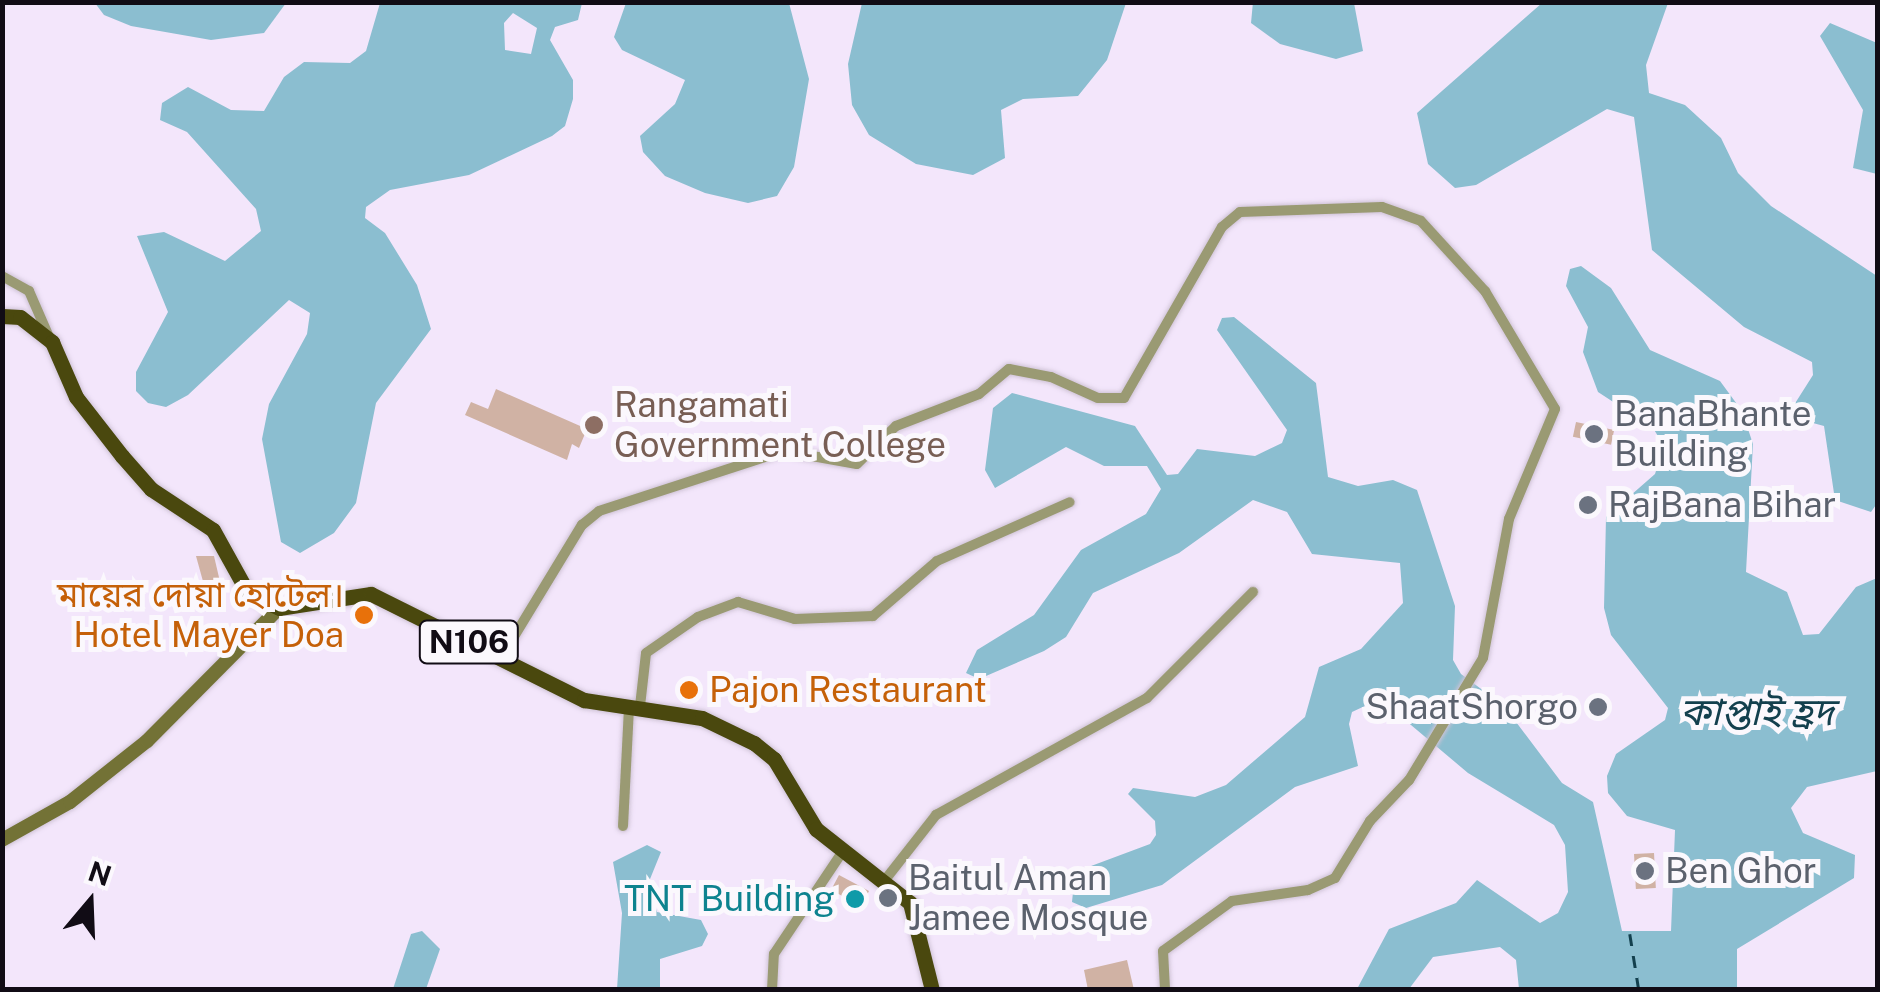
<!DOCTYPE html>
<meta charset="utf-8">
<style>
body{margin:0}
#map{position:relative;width:1880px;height:992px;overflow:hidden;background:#f3e6fb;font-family:"Public Sans","Noto Sans Bengali",sans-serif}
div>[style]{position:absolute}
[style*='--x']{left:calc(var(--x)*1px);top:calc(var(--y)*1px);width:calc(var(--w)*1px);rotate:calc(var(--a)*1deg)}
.water>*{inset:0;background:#8bbed0}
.ferry>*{height:2.5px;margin-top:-1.25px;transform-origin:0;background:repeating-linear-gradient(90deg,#13404e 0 12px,transparent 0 22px)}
.building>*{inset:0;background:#d0b2a4;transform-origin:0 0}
.roads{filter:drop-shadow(0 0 2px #cfc3d6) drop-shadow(0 0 2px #cfc3d6)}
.minor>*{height:10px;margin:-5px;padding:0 5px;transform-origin:5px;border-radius:5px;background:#9a9a73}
.secondary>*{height:14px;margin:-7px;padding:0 7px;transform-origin:7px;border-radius:7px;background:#737236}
.trunk>*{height:15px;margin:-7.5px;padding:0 7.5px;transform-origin:7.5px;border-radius:7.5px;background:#4a480e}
.dots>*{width:28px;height:28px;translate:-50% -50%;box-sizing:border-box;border:5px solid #fbf8fd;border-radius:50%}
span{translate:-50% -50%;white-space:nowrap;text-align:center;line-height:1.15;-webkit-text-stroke:10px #fbf8fd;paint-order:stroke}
.shield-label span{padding:2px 8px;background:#fbf8fd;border:2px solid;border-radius:8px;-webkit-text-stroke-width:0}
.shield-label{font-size:32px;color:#110c15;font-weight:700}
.education-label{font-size:35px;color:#785e54}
.left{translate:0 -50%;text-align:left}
.worship-label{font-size:35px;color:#5b616d}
.right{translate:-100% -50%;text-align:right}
.food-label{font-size:35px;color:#c56008}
.culture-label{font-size:35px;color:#0d838f}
.water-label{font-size:38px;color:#13404e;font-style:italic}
.frame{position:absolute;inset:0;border:5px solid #110c15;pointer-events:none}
.north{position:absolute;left:40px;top:852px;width:100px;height:100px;-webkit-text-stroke:8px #fbf8fd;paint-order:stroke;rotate:19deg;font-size:28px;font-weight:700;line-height:40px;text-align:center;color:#110c15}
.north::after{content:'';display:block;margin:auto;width:35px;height:45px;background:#110c15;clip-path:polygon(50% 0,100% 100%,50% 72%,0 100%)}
</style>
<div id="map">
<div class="water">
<div style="clip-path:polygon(1253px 2px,1354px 3px,1363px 51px,1336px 59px,1280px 44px,1251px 23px)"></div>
<div style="clip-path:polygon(95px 3px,95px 2px,286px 3px,264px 33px,211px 40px,131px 26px,104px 15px)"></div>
<div style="clip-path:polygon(evenodd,380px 3px,582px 3px,578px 20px,555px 27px,550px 40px,573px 80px,573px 99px,565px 126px,552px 136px,469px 175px,390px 190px,366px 207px,365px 218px,385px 233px,417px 285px,431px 329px,376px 403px,356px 503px,334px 533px,300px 553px,281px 542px,262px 439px,269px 404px,307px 334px,310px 313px,289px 300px,188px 395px,166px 407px,148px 403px,136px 391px,136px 372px,168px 312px,137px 236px,164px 232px,225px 261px,261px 231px,256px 209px,187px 132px,160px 120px,162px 103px,188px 87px,231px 110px,264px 111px,284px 77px,304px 62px,350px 63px,366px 51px,380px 3px,513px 13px,537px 28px,531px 54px,505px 50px,504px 23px,513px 13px)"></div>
<div style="clip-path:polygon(626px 3px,789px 3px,809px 79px,794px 167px,777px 196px,748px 203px,705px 193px,665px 176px,643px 152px,640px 136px,675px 104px,685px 80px,622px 50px,614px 37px)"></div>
<div style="clip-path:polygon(862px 3px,862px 2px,1126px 3px,1107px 60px,1078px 96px,1023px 99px,1001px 110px,1005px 158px,973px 175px,916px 164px,869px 135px,852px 105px,848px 64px)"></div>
<div style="clip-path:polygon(1542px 3px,1668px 3px,1646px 65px,1649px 93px,1685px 105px,1721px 138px,1738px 173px,1771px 206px,1877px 276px,1878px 502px,1871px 512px,1835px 500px,1824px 426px,1787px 416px,1813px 375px,1812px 362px,1744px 327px,1652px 250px,1634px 117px,1607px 109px,1476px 185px,1455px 188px,1428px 164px,1417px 113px)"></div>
<div style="clip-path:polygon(1830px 23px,1877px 43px,1877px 174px,1853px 168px,1863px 110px,1820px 36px)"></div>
<div style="clip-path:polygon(1581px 266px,1611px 288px,1650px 350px,1720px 381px,1742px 411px,1753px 444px,1746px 572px,1787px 592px,1803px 635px,1819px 634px,1856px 587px,1877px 578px,1877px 771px,1807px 787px,1791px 808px,1803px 833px,1855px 855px,1854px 878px,1737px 949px,1737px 989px,1519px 989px,1516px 960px,1500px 947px,1433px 957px,1409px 989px,1357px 989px,1389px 929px,1456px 903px,1477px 880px,1540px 923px,1558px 913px,1568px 892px,1565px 845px,1554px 825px,1468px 773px,1392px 709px,1367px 705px,1352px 712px,1349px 724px,1358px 766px,1295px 787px,1162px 885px,1086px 908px,1072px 902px,1075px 872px,1150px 844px,1156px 835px,1155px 821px,1128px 794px,1133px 788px,1195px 797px,1226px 785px,1305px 717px,1319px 667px,1361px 649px,1403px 603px,1400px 563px,1312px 554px,1287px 512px,1253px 500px,1179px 553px,1093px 593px,1066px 637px,1044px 651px,979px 679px,966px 673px,977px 650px,1034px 615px,1081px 550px,1146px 514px,1161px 489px,1147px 466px,1104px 466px,1066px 447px,995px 488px,985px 470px,993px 408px,1012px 393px,1135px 426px,1167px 475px,1178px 474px,1197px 449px,1255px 456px,1282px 443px,1287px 430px,1217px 330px,1222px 318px,1234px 317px,1316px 383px,1328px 477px,1358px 486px,1393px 480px,1417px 490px,1455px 606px,1453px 660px,1461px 674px,1504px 706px,1562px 783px,1593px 802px,1622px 931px,1671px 931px,1675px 830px,1627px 816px,1608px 793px,1607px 776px,1616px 754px,1665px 720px,1668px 708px,1611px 635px,1604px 608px,1606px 517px,1655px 474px,1664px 446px,1653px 428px,1598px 392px,1583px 352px,1588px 327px,1566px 286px,1570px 269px)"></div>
<div style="clip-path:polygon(647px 845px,661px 852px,648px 884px,657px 912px,701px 920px,708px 934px,702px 946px,660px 959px,660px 989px,617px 989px,622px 913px,613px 862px)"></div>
<div style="clip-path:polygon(422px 931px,440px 949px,426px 989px,393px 989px,411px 934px)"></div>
</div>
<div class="ferry">
<div style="--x:1630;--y:934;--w:57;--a:80.9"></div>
</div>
<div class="building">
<div style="clip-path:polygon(496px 389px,587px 429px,579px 448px,572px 444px,567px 460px,465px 415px,471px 402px,488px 409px)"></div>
<div style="left:1576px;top:422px;width:39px;height:15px;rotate:12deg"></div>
<div style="clip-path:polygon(196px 556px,214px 556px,221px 586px,204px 585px)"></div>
<div style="left:1654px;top:853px;width:35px;height:20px;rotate:87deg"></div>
<div style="left:839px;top:875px;width:34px;height:17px;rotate:28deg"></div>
<div style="clip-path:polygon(1127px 960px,1134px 990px,1088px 990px,1084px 970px)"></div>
</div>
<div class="roads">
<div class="minor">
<div style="--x:2;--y:276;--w:31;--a:29"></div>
<div style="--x:29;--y:291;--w:52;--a:66.4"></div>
<div style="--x:501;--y:658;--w:156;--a:-58.7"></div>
<div style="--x:582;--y:525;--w:22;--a:-39"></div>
<div style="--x:599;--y:511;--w:194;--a:-18"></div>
<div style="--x:784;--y:451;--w:74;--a:10.1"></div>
<div style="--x:857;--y:464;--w:54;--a:-44.3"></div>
<div style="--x:896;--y:426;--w:89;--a:-21.1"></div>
<div style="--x:979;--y:394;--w:39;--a:-40"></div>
<div style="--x:1009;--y:369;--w:43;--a:10.8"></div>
<div style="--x:1051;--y:377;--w:51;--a:24.1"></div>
<div style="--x:1098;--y:398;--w:26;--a:0"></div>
<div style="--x:1124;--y:398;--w:197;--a:-60.2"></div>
<div style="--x:1222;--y:227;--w:23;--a:-40"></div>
<div style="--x:1240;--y:212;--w:142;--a:-2"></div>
<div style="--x:1382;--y:207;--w:41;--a:19.7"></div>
<div style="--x:1421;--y:221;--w:95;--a:47.6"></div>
<div style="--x:1485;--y:291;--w:137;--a:59.3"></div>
<div style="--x:1555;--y:409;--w:119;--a:112.7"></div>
<div style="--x:1509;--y:519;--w:141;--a:100.6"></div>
<div style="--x:1483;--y:658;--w:143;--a:121.2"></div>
<div style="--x:1409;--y:780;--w:57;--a:133.6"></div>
<div style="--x:1370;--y:821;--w:67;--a:121.6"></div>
<div style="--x:1335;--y:878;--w:30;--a:156"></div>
<div style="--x:1308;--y:890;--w:77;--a:171.8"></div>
<div style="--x:1232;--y:901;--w:85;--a:144.1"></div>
<div style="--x:1163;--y:951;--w:39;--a:87"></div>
<div style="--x:640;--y:706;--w:53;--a:-83.5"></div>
<div style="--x:646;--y:653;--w:63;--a:-34.7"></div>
<div style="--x:698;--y:617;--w:43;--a:-20.6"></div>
<div style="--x:738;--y:602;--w:59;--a:16.6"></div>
<div style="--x:795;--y:619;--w:78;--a:-2.2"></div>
<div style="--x:873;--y:616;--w:84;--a:-40.7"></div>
<div style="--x:937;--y:561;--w:145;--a:-23.9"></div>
<div style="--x:623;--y:826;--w:120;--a:-87.1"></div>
<div style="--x:885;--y:880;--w:83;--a:-51.9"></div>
<div style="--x:936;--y:815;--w:241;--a:-29"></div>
<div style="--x:1147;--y:698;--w:150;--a:-45"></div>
<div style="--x:772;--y:990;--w:36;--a:-87"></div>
<div style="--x:774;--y:954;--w:124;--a:-56.2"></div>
</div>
<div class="secondary">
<div style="--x:2;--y:840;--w:78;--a:-29.2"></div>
<div style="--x:70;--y:802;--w:98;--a:-38.4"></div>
<div style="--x:147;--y:741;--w:187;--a:-45.2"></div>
</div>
<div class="trunk">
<div style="--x:2;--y:316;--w:18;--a:3"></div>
<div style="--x:20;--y:317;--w:41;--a:38"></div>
<div style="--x:52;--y:342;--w:60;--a:66.4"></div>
<div style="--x:76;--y:397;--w:75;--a:52.1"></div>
<div style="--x:122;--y:456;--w:44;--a:48.7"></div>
<div style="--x:151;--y:489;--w:74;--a:33.5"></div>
<div style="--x:213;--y:530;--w:74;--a:61"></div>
<div style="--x:249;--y:595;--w:33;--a:23"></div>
<div style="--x:279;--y:608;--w:93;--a:-8.7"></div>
<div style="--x:371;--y:594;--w:238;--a:26.5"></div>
<div style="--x:584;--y:700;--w:119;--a:8.7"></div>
<div style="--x:702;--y:718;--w:58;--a:25.7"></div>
<div style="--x:754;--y:743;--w:26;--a:39"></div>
<div style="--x:774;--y:759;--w:82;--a:59"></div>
<div style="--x:816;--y:829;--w:120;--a:38.2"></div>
<div style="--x:910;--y:903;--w:90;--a:75.8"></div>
</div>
</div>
<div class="dots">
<div style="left:594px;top:425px;background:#8d6e63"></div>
<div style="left:1594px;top:434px;background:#6b7280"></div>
<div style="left:1588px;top:505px;background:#6b7280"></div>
<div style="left:364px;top:615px;background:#e8710a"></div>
<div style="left:689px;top:690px;background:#e8710a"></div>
<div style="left:1598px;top:707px;background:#6b7280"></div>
<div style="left:1645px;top:871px;background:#6b7280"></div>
<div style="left:888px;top:898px;background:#6b7280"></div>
<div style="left:855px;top:899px;background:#0f9aa8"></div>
</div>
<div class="shield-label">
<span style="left:469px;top:642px">N106</span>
</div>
<div class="education-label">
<span class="left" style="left:614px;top:425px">Rangamati<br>Government College</span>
</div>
<div class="worship-label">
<span class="left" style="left:1614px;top:434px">BanaBhante<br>Building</span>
<span class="left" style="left:1608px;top:505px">RajBana Bihar</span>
<span class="right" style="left:1578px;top:707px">ShaatShorgo</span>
<span class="left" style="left:1665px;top:871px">Ben Ghor</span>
<span class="left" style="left:908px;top:898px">Baitul Aman<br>Jamee Mosque</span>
</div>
<div class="food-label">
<span class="right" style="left:344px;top:615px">মায়ের দোয়া হোটেল।<br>Hotel Mayer Doa</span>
<span class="left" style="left:709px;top:690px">Pajon Restaurant</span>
</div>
<div class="culture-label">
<span class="right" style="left:835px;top:899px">TNT Building</span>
</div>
<div class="water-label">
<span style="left:1757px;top:712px">কাপ্তাই হ্রদ</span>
</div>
<div class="frame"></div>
<div class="north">N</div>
</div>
